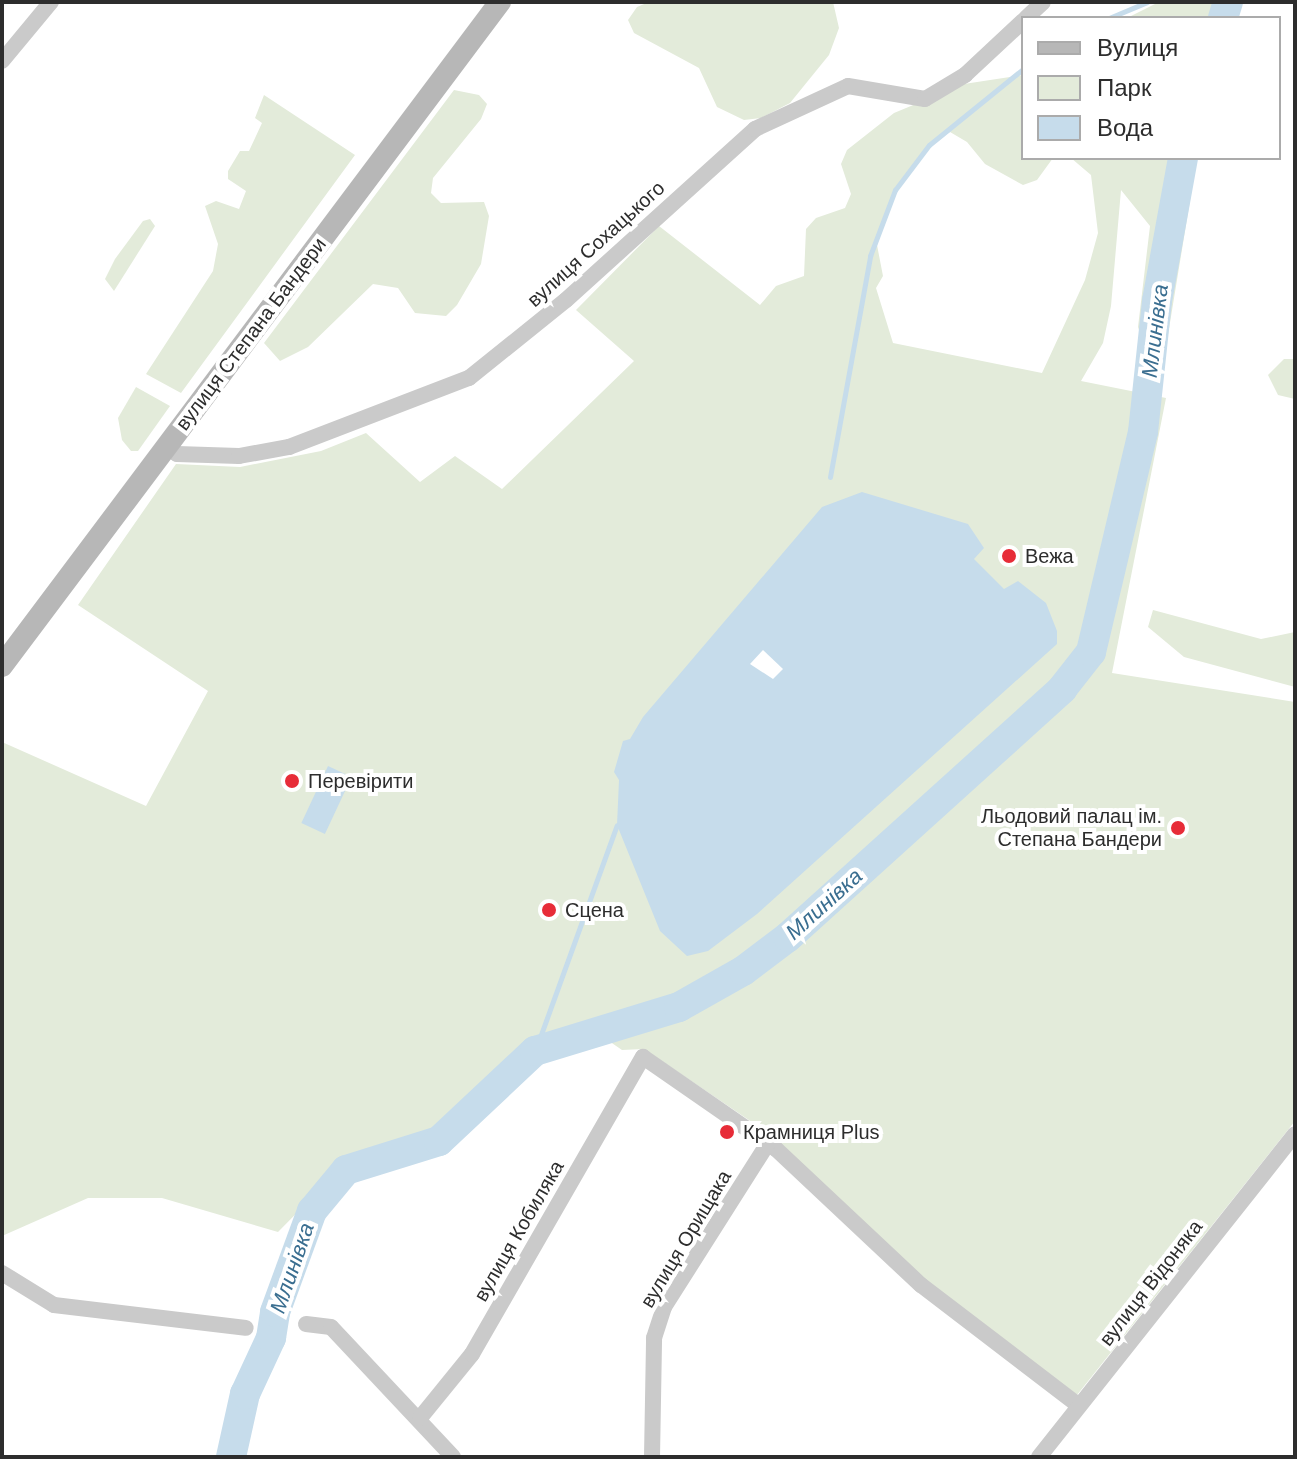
<!DOCTYPE html>
<meta charset="utf-8">
<style>
body{margin:0}
#map{position:relative;width:1297px;height:1459px;overflow:hidden;background:#fff;font-family:Helvetica,sans-serif}
div>[style]{position:absolute}
[style*='--x']{left:calc(var(--x)*1px);top:calc(var(--y)*1px);width:calc(var(--w)*1px);rotate:calc(var(--a)*1deg)}
.green>*{inset:0;background:#e3ebda}
.water>*{inset:0;background:#c6dceb;transform-origin:0 0}
.pier>*{inset:0;background:#fff}
.stream>*{height:5px;margin:-2.5px;padding:0 2.5px;transform-origin:2.5px;border-radius:2.5px;background:#c6dceb}
.river>*{height:30px;margin:-15px;padding:0 15px;transform-origin:15px;border-radius:15px;background:#c6dceb}
.minor>*{height:16px;margin:-8px;padding:0 8px;transform-origin:8px;border-radius:8px;background:#cacaca}
.secondary>*{height:22px;margin:-11px;padding:0 11px;transform-origin:11px;border-radius:11px;background:#b7b7b7}
.dots>*{width:22px;height:22px;translate:-50% -50%;box-sizing:border-box;border:4px solid #fff;border-radius:50%}
span{translate:-50% -50%;white-space:nowrap;text-align:center;line-height:1.15;-webkit-text-stroke:8px #fff;paint-order:stroke}
.street-label{font-size:20px;color:#2d2d2d}
.poi-label{font-size:20px;color:#2d2d2d}
.left{translate:0 -50%;text-align:left}
.right{translate:-100% -50%;text-align:right}
.water-label{font-size:22px;color:#3a6e90;font-style:italic}
.frame{position:absolute;inset:0;border:4px solid #2d2d2d;pointer-events:none}
.legend{position:absolute;left:1021px;top:16px;width:260px;height:144px;box-sizing:border-box;background:#fff;border:2px solid #ababab;margin:0;padding:10px 14px;list-style:none;font-size:24px;color:#2d2d2d}
.legend li{display:flex;align-items:center;gap:16px;height:40px}
.legend b{width:40px;border:2px solid #ababab}
</style>
<div id="map">
<div class="green">
<div style="clip-path:polygon(649px 2px,833px 2px,839px 28px,829px 55px,790px 103px,761px 118px,744px 120px,717px 107px,699px 68px,634px 33px,628px 20px,637px 7px)"></div>
<div style="clip-path:polygon(1159px 2px,1220px 2px,1214px 18px,1127px 18px)"></div>
<div style="clip-path:polygon(1023px 75px,1023px 158px,1053px 158px,1037px 180px,1023px 185px,985px 164px,967px 142px,950px 132px,929px 145px,895px 190px,877px 245px,883px 276px,876px 288px,893px 343px,1042px 373px,1085px 280px,1098px 233px,1091px 175px,1071px 158px,1197px 158px,1166px 347px,1143px 342px,1138px 327px,1150px 226px,1121px 190px,1111px 306px,1103px 343px,1081px 381px,1166px 398px,1112px 673px,1295px 702px,1295px 1121px,1077px 1395px,921px 1276px,768px 1133px,644px 1049px,622px 1050px,606px 1039px,514px 1059px,436px 1132px,349px 1160px,278px 1232px,162px 1198px,88px 1198px,2px 1236px,2px 742px,146px 806px,208px 691px,78px 605px,176px 464px,240px 467px,321px 451px,366px 433px,420px 482px,455px 456px,502px 489px,634px 361px,576px 310px,659px 226px,760px 305px,776px 286px,804px 276px,806px 229px,816px 218px,845px 208px,851px 194px,841px 164px,847px 150px,894px 113px,964px 84px)"></div>
<div style="clip-path:polygon(454px 90px,479px 95px,487px 104px,481px 119px,433px 178px,431px 193px,441px 203px,484px 202px,489px 216px,481px 264px,457px 305px,446px 316px,415px 313px,398px 288px,373px 284px,308px 347px,280px 361px,264px 343px)"></div>
<div style="clip-path:polygon(264px 95px,355px 155px,181px 393px,146px 374px,213px 271px,218px 244px,205px 206px,216px 201px,239px 209px,246px 191px,228px 179px,228px 171px,240px 151px,249px 151px,262px 123px,255px 118px)"></div>
<div style="clip-path:polygon(150px 219px,155px 226px,114px 291px,105px 279px,115px 259px,143px 221px)"></div>
<div style="clip-path:polygon(1284px 359px,1295px 359px,1295px 399px,1278px 395px,1268px 375px)"></div>
<div style="clip-path:polygon(136px 387px,170px 406px,138px 451px,131px 451px,122px 440px,118px 418px)"></div>
<div style="clip-path:polygon(1153px 610px,1261px 639px,1295px 632px,1295px 687px,1184px 657px,1148px 627px)"></div>
</div>
<div class="water">
<div style="clip-path:polygon(862px 492px,968px 524px,984px 548px,974px 559px,1004px 589px,1018px 581px,1046px 603px,1057px 631px,1057px 644px,757px 914px,708px 951px,687px 956px,660px 931px,617px 825px,619px 780px,614px 772px,623px 741px,630px 739px,643px 717px,822px 507px)"></div>
<div style="left:328px;top:766px;width:26px;height:63px;rotate:25deg"></div>
</div>
<div class="pier">
<div style="clip-path:polygon(763px 650px,783px 669px,773px 679px,750px 664px)"></div>
</div>
<div class="stream">
<div style="--x:1109;--y:18;--w:41;--a:-22.8"></div>
<div style="--x:830;--y:477;--w:225;--a:-79.7"></div>
<div style="--x:870;--y:256;--w:71;--a:-69.3"></div>
<div style="--x:895;--y:190;--w:56;--a:-52.9"></div>
<div style="--x:929;--y:145;--w:121;--a:-39"></div>
<div style="--x:535;--y:1051;--w:240;--a:-70.1"></div>
</div>
<div class="river">
<div style="--x:1223;--y:18;--w:17;--a:-73"></div>
<div style="--x:231;--y:1457;--w:65;--a:-77.5"></div>
<div style="--x:245;--y:1394;--w:62;--a:-65.1"></div>
<div style="--x:271;--y:1338;--w:26;--a:-81"></div>
<div style="--x:275;--y:1312;--w:108;--a:-69.9"></div>
<div style="--x:312;--y:1211;--w:53;--a:-50.3"></div>
<div style="--x:346;--y:1170;--w:97;--a:-17.3"></div>
<div style="--x:439;--y:1141;--w:132;--a:-43.2"></div>
<div style="--x:535;--y:1051;--w:151;--a:-17"></div>
<div style="--x:679;--y:1007;--w:73;--a:-29.4"></div>
<div style="--x:743;--y:971;--w:56;--a:-37.1"></div>
<div style="--x:788;--y:937;--w:370;--a:-42.1"></div>
<div style="--x:1062;--y:689;--w:47;--a:-51.9"></div>
<div style="--x:1091;--y:652;--w:226;--a:-76.7"></div>
<div style="--x:1143;--y:432;--w:132;--a:-83.9"></div>
<div style="--x:1157;--y:301;--w:145;--a:-79.7"></div>
</div>
<div class="minor">
<div style="--x:1026;--y:18;--w:23;--a:-43"></div>
<div style="--x:2;--y:61;--w:77;--a:-50.3"></div>
<div style="--x:167;--y:447;--w:12;--a:35"></div>
<div style="--x:177;--y:454;--w:62;--a:1.8"></div>
<div style="--x:239;--y:456;--w:51;--a:-10.2"></div>
<div style="--x:289;--y:447;--w:193;--a:-21"></div>
<div style="--x:469;--y:378;--w:124;--a:-38.8"></div>
<div style="--x:566;--y:300;--w:255;--a:-42.1"></div>
<div style="--x:755;--y:129;--w:102;--a:-24.8"></div>
<div style="--x:848;--y:86;--w:78;--a:9.6"></div>
<div style="--x:925;--y:99;--w:47;--a:-31"></div>
<div style="--x:965;--y:75;--w:79;--a:-43"></div>
<div style="--x:2;--y:1273;--w:61;--a:31.6"></div>
<div style="--x:54;--y:1305;--w:193;--a:6.8"></div>
<div style="--x:306;--y:1324;--w:25;--a:7"></div>
<div style="--x:331;--y:1327;--w:178;--a:46.8"></div>
<div style="--x:420;--y:1418;--w:82;--a:-50.9"></div>
<div style="--x:472;--y:1354;--w:343;--a:-60.1"></div>
<div style="--x:643;--y:1057;--w:162;--a:34.7"></div>
<div style="--x:776;--y:1149;--w:199;--a:43.2"></div>
<div style="--x:921;--y:1285;--w:199;--a:37.4"></div>
<div style="--x:652;--y:1457;--w:119;--a:-89"></div>
<div style="--x:654;--y:1338;--w:33;--a:-72"></div>
<div style="--x:664;--y:1307;--w:194;--a:-57.6"></div>
<div style="--x:1039;--y:1457;--w:412;--a:-51.6"></div>
</div>
<div class="secondary">
<div style="--x:2;--y:666;--w:830;--a:-53.13"></div>
</div>
<div class="dots">
<div style="left:1009px;top:556px;background:#e72c38"></div>
<div style="left:292px;top:781px;background:#e72c38"></div>
<div style="left:1178px;top:828px;background:#e72c38"></div>
<div style="left:549px;top:910px;background:#e72c38"></div>
<div style="left:727px;top:1132px;background:#e72c38"></div>
</div>
<div class="street-label">
<span style="left:596px;top:244px;rotate:-42deg">вулиця Сохацького</span>
<span style="left:251px;top:334px;rotate:-53deg">вулиця Степана Бандери</span>
<span style="left:519px;top:1231px;rotate:-60deg">вулиця Кобиляка</span>
<span style="left:686px;top:1239px;rotate:-59deg">вулиця Орищака</span>
<span style="left:1151px;top:1283px;rotate:-52deg">вулиця Відоняка</span>
</div>
<div class="poi-label">
<span class="left" style="left:1025px;top:556px">Вежа</span>
<span class="left" style="left:308px;top:781px">Перевірити</span>
<span class="right" style="left:1162px;top:828px">Льодовий палац ім.<br>Степана Бандери</span>
<span class="left" style="left:565px;top:910px">Сцена</span>
<span class="left" style="left:743px;top:1132px">Крамниця Plus</span>
</div>
<div class="water-label">
<span style="left:1155px;top:331px;rotate:-83deg">Млинівка</span>
<span style="left:824px;top:904px;rotate:-42deg">Млинівка</span>
<span style="left:292px;top:1268px;rotate:-71deg">Млинівка</span>
</div>
<div class="frame"></div>
<ul class="legend">
<li><b style="height:10px;background:#b7b7b7"></b>Вулиця</li>
<li><b style="height:22px;background:#e3ebda"></b>Парк</li>
<li><b style="height:22px;background:#c6dceb"></b>Вода</li>
</ul>
</div>
